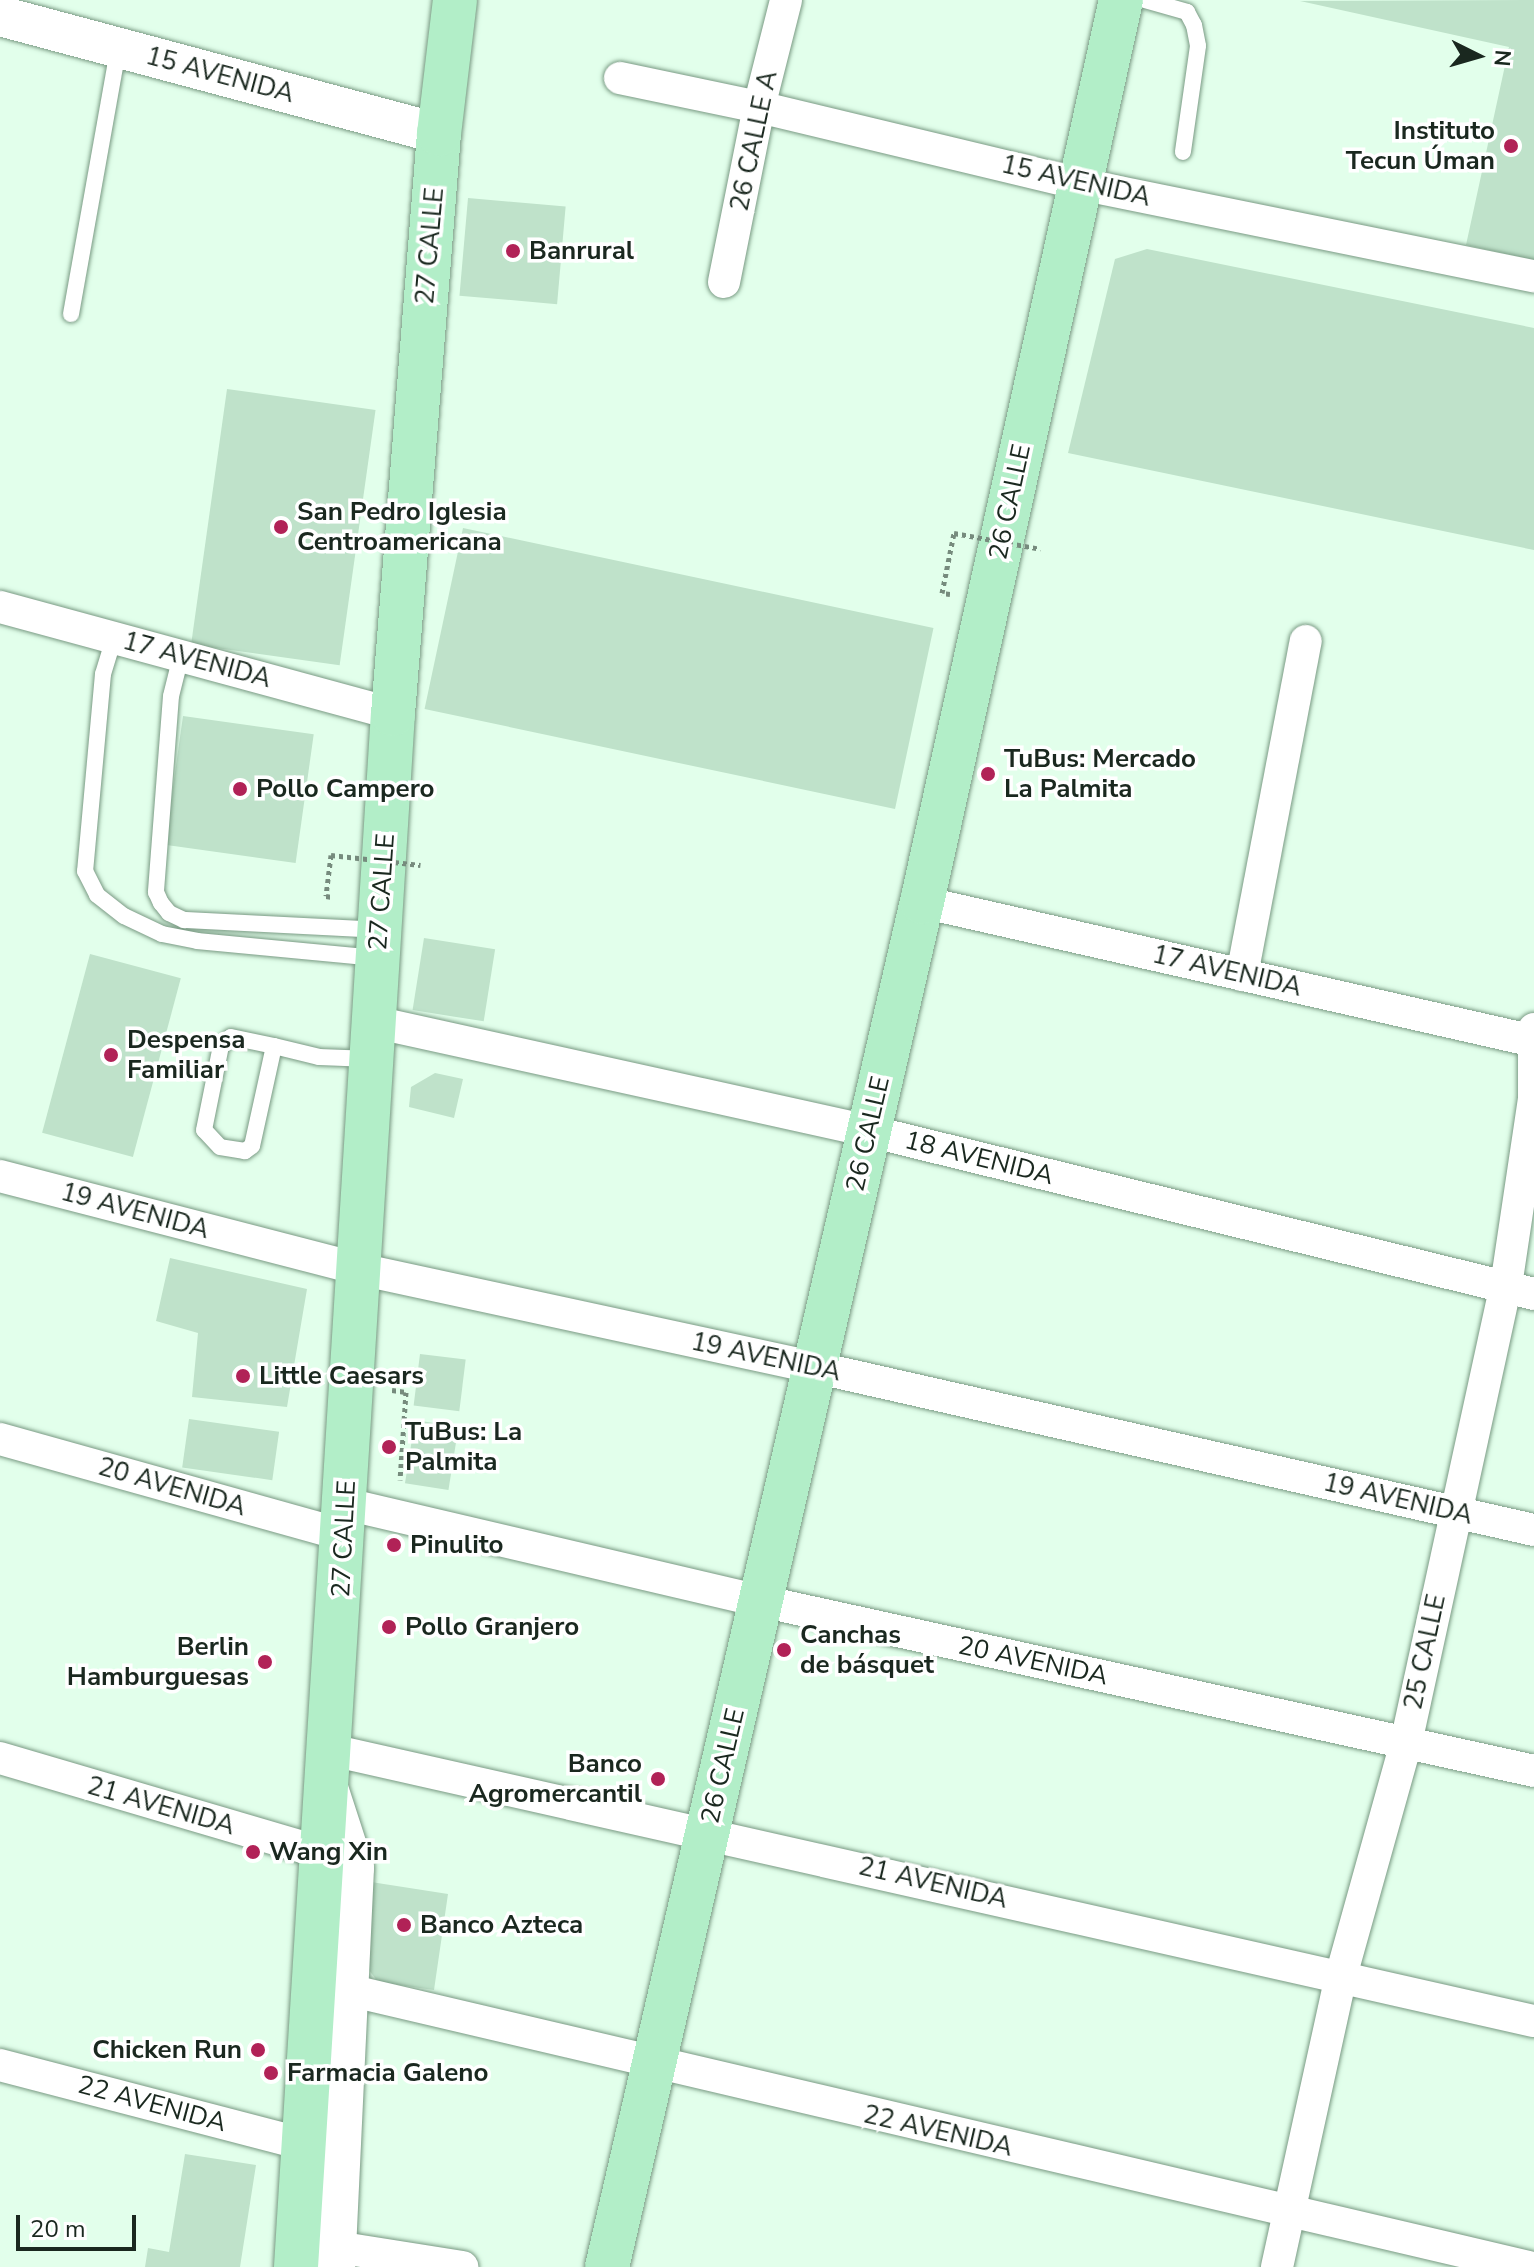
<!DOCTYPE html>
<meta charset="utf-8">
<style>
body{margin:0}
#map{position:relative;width:1534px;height:2267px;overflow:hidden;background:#e2ffeb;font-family:"Nunito Sans",sans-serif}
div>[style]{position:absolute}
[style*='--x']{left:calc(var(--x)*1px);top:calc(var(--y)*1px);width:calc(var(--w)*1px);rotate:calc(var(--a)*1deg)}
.building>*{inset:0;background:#bfe2ca;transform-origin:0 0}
.path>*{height:5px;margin-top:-2.5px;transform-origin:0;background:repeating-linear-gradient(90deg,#768b7d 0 4px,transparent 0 8px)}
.roads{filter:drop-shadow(0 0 2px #799a83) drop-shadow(0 0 2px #799a83)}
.service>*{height:16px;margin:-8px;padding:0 8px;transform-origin:8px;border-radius:8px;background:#fff}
.minor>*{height:32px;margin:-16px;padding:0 16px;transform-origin:16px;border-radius:16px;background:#fff}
.tertiary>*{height:40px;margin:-20px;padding:0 20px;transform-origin:20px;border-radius:20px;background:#fff}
.primary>*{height:44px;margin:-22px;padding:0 22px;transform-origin:22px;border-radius:22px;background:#b2eec8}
.path-bridge>*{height:5px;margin-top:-2.5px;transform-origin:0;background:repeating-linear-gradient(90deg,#768b7d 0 4px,transparent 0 8px)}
.dots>*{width:22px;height:22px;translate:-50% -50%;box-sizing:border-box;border:4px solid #fff;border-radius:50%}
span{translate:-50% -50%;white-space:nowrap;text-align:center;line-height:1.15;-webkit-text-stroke:7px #fff;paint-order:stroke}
.street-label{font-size:26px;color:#1a281f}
.poi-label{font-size:26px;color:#1a281f;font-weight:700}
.right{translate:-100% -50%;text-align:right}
.left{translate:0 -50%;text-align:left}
.north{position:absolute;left:1438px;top:16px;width:80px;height:80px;-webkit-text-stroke:6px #fff;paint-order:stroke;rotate:95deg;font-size:22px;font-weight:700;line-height:32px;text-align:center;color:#1a281f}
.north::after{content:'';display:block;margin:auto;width:28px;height:36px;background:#1a281f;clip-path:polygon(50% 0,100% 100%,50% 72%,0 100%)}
.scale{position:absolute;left:16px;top:2215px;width:120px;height:36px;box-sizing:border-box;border:4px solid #1a281f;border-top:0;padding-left:10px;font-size:24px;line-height:28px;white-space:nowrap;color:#1a281f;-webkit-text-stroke:6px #fff;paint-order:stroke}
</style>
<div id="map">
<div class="building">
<div style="clip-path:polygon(1534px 0,1534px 260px,1466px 245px,1509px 47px,1300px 1px)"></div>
<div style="left:468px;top:198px;width:98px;height:98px;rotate:5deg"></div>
<div style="clip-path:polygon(1147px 249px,1534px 328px,1534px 550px,1068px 453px,1115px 259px)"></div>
<div style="left:227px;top:389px;width:150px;height:258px;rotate:8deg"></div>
<div style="left:463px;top:528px;width:481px;height:185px;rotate:12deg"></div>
<div style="left:183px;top:716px;width:132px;height:130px;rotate:8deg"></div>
<div style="left:424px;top:938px;width:72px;height:73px;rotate:9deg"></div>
<div style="left:90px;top:954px;width:94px;height:185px;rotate:15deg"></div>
<div style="clip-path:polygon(435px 1073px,463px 1079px,454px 1118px,409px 1107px,411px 1087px)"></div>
<div style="clip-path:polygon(170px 1258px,307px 1289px,287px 1407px,192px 1397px,198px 1333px,156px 1321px)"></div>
<div style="left:420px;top:1354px;width:46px;height:52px;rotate:7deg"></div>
<div style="left:189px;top:1419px;width:91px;height:49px;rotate:8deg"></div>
<div style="left:415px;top:1420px;width:44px;height:64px;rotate:9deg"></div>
<div style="clip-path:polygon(371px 1882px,448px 1894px,434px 1990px,378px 1982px,359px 1957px)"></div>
<div style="clip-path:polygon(185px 2154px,256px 2165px,240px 2267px,145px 2267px,148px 2248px,169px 2252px)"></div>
</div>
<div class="path">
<div style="--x:950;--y:594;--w:8;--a:-173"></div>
<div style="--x:942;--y:593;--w:61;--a:-78.7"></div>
<div style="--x:331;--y:855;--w:41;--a:97"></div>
<div style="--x:326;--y:896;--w:6;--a:9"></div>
<div style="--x:392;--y:1390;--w:14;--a:8"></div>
<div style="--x:406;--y:1392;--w:88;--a:93.9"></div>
</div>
<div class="roads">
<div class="service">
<div style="--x:1145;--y:0;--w:44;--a:15.9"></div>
<div style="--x:1187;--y:12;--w:15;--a:62"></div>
<div style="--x:1194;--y:25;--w:21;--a:79"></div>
<div style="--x:1198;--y:46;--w:107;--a:98.1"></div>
<div style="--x:71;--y:314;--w:269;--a:-79.9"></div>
<div style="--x:114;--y:638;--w:38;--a:107"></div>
<div style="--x:103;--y:674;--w:198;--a:95.2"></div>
<div style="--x:85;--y:871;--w:27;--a:63"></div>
<div style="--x:97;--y:895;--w:34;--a:38"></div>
<div style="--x:124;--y:916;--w:42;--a:25.3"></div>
<div style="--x:162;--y:934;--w:36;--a:11"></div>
<div style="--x:197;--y:941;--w:180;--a:5.4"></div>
<div style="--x:181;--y:656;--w:41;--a:104"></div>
<div style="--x:171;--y:696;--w:197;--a:94.4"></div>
<div style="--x:156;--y:892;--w:12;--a:66"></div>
<div style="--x:161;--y:903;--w:13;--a:51"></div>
<div style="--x:169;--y:913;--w:17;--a:25"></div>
<div style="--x:184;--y:920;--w:195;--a:2.9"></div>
<div style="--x:274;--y:1046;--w:102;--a:102.4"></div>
<div style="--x:252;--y:1146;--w:9;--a:144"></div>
<div style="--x:245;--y:1151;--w:25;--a:-171"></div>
<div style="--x:220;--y:1147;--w:23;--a:-133"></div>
<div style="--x:204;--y:1130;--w:86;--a:-78.6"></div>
<div style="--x:221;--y:1046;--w:13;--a:-42"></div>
<div style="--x:231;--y:1037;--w:44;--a:11.8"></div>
<div style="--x:274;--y:1046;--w:46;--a:13.7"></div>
<div style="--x:319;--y:1057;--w:52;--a:2.2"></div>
</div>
<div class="minor">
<div style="--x:620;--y:78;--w:142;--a:11.8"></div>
<div style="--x:759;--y:107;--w:330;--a:13.5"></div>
<div style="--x:1080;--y:184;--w:463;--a:11.5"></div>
<div style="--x:724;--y:282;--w:178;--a:-78.7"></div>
<div style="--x:759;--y:107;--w:110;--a:-75.8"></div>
<div style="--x:0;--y:607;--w:407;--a:15.2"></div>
<div style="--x:922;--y:902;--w:628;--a:12.8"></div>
<div style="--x:1242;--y:975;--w:340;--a:-79.2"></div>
<div style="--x:374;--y:1022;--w:507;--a:12.42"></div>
<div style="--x:869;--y:1131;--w:685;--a:13.77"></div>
<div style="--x:0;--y:1176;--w:371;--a:14.5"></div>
<div style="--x:359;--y:1269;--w:465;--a:12.2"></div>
<div style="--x:814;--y:1367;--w:738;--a:12.76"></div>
<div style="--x:0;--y:1439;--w:357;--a:15.6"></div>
<div style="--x:346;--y:1504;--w:426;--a:13.2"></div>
<div style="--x:761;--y:1601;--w:791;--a:12.4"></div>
<div style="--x:331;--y:1750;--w:1233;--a:12.7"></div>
<div style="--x:0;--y:1758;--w:337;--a:16.4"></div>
<div style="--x:348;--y:1990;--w:1213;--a:13.2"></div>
<div style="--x:0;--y:2065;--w:313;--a:14.6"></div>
<div style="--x:336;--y:2247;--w:128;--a:9"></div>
<div style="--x:1277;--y:2267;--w:298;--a:-77.6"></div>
<div style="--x:1341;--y:1976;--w:242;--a:-74.4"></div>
<div style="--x:1406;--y:1743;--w:468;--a:-77.7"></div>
<div style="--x:1506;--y:1286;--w:190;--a:-81.5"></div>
<div style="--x:1534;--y:1098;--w:69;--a:-90"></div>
</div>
<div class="tertiary">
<div style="--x:0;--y:16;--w:455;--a:15"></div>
<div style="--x:328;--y:1788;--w:84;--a:72"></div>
<div style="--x:354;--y:1868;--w:399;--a:92.7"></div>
</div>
<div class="primary">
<div style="--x:296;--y:2267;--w:1556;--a:-86.43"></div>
<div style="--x:393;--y:714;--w:582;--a:-85.47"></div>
<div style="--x:439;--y:134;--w:135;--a:-83.2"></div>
<div style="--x:607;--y:2267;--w:1401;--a:-77.01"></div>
<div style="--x:922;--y:902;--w:924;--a:-77.56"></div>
</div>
</div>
<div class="path-bridge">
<div style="--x:954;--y:533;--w:88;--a:10.4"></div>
<div style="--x:331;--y:855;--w:90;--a:6.4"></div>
</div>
<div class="dots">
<div style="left:1511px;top:146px;background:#b12257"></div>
<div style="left:513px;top:251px;background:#b12257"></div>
<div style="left:281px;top:527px;background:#b12257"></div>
<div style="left:988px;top:774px;background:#b12257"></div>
<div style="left:240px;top:789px;background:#b12257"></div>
<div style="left:111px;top:1055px;background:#b12257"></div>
<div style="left:243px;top:1376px;background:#b12257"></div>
<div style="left:389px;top:1447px;background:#b12257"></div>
<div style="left:394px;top:1545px;background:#b12257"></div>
<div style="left:389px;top:1627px;background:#b12257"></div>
<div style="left:784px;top:1650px;background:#b12257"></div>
<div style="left:265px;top:1662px;background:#b12257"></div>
<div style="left:658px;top:1779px;background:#b12257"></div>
<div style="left:253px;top:1852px;background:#b12257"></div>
<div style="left:404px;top:1925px;background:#b12257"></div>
<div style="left:258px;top:2050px;background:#b12257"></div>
<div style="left:271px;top:2073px;background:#b12257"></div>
</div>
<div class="street-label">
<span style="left:220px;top:75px;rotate:15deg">15 AVENIDA</span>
<span style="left:754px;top:141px;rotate:-78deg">26 CALLE A</span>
<span style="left:1076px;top:181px;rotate:13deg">15 AVENIDA</span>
<span style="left:430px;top:246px;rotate:-85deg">27 CALLE</span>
<span style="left:1010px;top:502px;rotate:-78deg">26 CALLE</span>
<span style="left:197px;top:660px;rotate:15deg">17 AVENIDA</span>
<span style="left:382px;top:892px;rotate:-86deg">27 CALLE</span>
<span style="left:1227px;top:971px;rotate:13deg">17 AVENIDA</span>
<span style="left:868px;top:1134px;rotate:-77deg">26 CALLE</span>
<span style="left:979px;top:1158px;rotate:14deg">18 AVENIDA</span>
<span style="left:135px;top:1211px;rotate:15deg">19 AVENIDA</span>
<span style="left:766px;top:1357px;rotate:12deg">19 AVENIDA</span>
<span style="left:172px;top:1487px;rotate:16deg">20 AVENIDA</span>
<span style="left:1398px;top:1499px;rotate:13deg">19 AVENIDA</span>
<span style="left:344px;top:1539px;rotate:-87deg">27 CALLE</span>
<span style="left:1425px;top:1652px;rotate:-78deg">25 CALLE</span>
<span style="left:1033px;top:1661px;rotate:12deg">20 AVENIDA</span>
<span style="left:723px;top:1766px;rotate:-77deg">26 CALLE</span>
<span style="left:161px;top:1806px;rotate:16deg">21 AVENIDA</span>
<span style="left:933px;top:1883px;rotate:13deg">21 AVENIDA</span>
<span style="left:152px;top:2104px;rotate:15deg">22 AVENIDA</span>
<span style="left:938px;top:2131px;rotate:13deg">22 AVENIDA</span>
</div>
<div class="poi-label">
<span class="right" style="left:1495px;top:146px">Instituto<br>Tecun Úman</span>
<span class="left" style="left:529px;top:251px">Banrural</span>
<span class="left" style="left:297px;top:527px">San Pedro Iglesia<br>Centroamericana</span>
<span class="left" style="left:1004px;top:774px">TuBus: Mercado<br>La Palmita</span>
<span class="left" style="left:256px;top:789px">Pollo Campero</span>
<span class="left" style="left:127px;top:1055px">Despensa<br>Familiar</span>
<span class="left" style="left:259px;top:1376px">Little Caesars</span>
<span class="left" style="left:405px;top:1447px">TuBus: La<br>Palmita</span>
<span class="left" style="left:410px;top:1545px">Pinulito</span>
<span class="left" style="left:405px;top:1627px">Pollo Granjero</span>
<span class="left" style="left:800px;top:1650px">Canchas<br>de básquet</span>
<span class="right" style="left:249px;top:1662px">Berlin<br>Hamburguesas</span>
<span class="right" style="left:642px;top:1779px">Banco<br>Agromercantil</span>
<span class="left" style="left:269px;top:1852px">Wang Xin</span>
<span class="left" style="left:420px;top:1925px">Banco Azteca</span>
<span class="right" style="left:242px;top:2050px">Chicken Run</span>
<span class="left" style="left:287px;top:2073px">Farmacia Galeno</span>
</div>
<div class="north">N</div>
<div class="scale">20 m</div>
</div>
